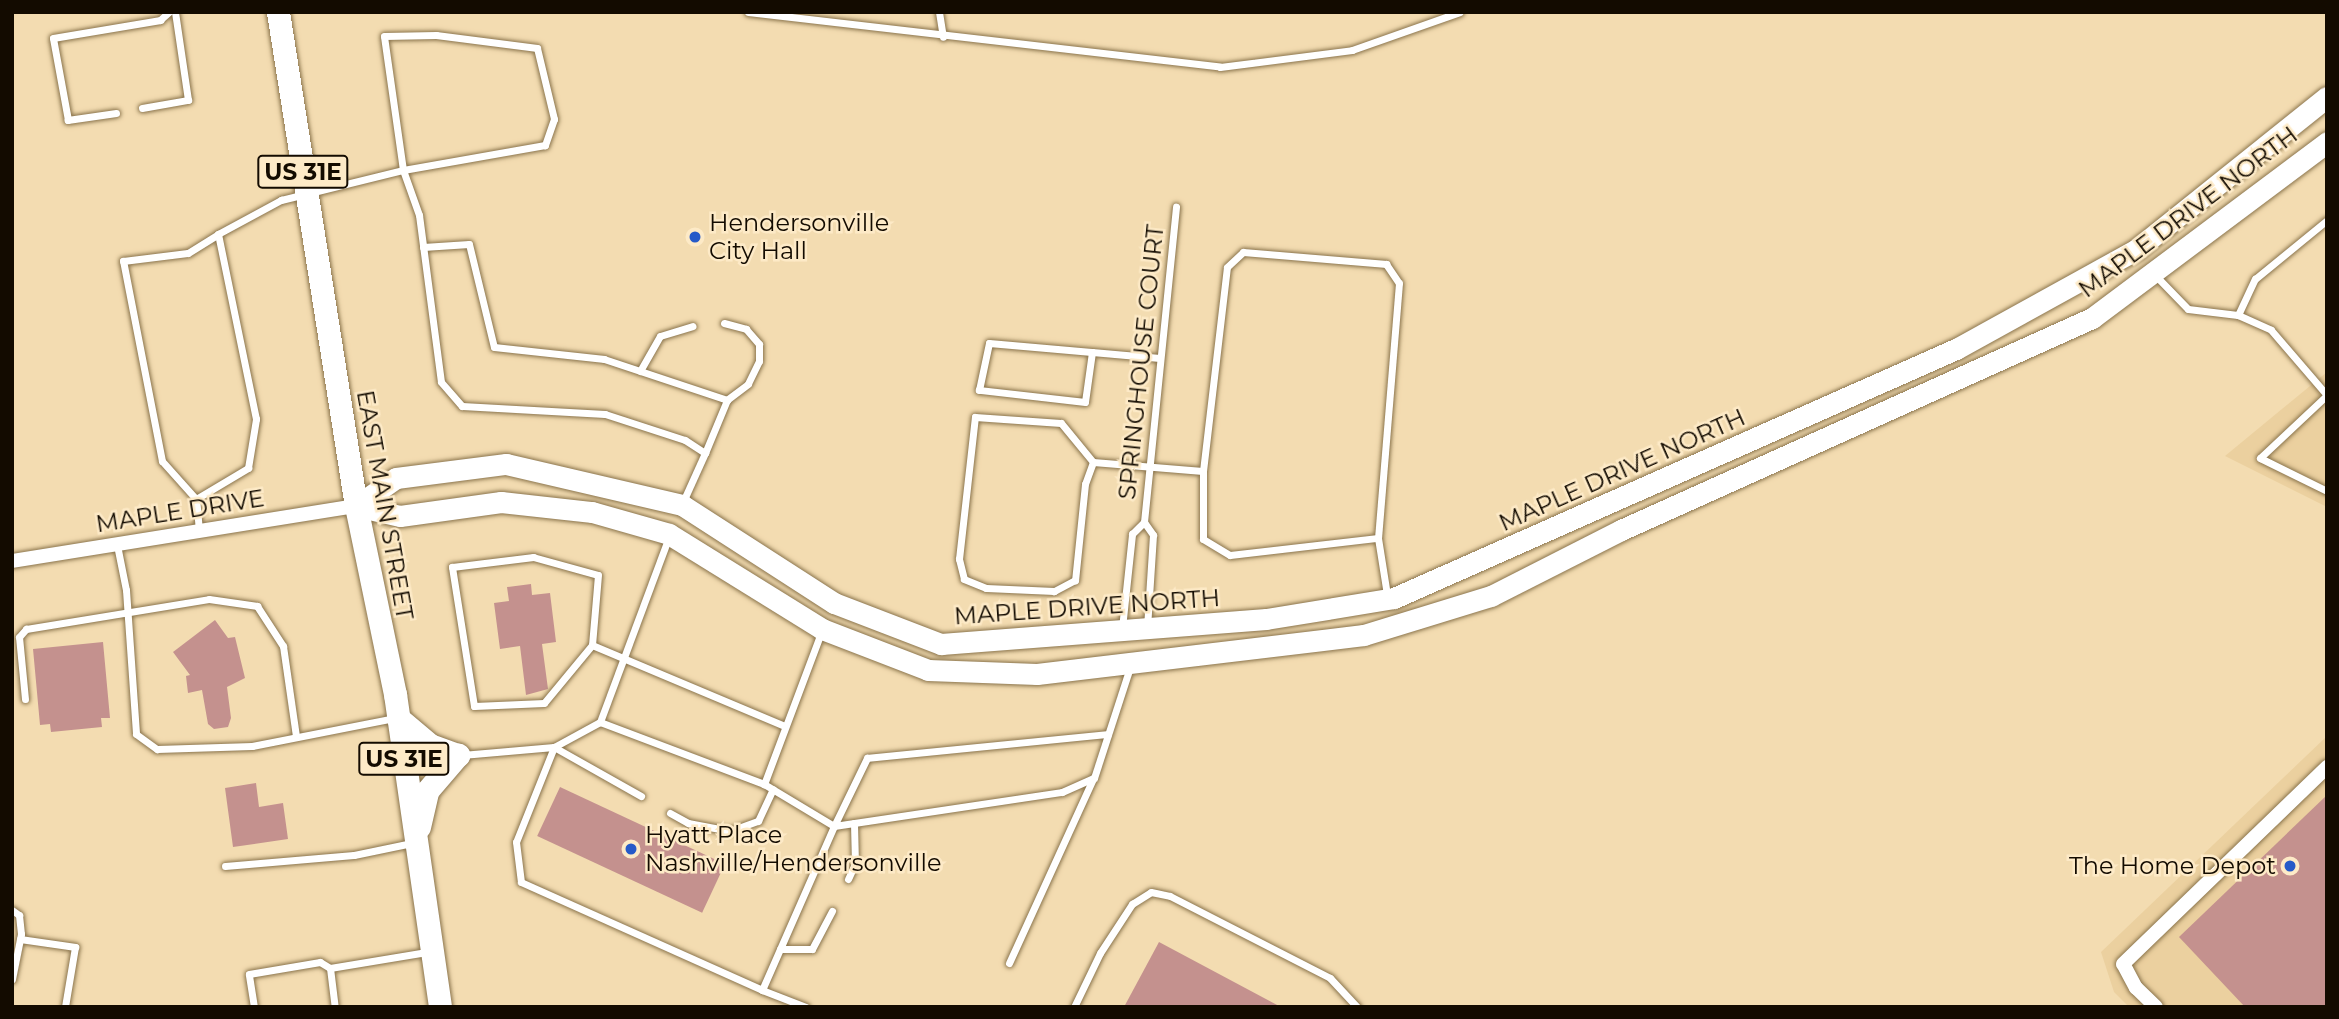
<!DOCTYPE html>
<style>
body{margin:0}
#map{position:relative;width:2339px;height:1019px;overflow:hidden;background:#f3dcb1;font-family:Montserrat,sans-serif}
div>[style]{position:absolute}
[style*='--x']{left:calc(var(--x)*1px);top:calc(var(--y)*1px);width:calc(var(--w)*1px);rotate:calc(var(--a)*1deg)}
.built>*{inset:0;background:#ebd09f}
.building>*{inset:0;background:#c4918e;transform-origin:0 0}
.roads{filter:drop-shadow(0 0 2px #8a744c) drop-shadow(0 0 2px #8a744c)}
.lane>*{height:7px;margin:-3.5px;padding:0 3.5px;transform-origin:3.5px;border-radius:3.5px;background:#fff}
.street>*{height:14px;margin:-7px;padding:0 7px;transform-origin:7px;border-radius:7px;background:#fff}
.secondary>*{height:21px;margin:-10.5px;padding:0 10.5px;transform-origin:10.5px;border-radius:10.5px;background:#fff}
.primary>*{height:23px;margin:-11.5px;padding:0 11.5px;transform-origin:11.5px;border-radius:11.5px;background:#fff}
.dots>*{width:19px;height:19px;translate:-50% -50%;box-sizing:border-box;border:4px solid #fdeac7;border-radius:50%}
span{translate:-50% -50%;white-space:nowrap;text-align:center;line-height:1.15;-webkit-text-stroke:5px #fdeac7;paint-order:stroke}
.shield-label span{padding:2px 5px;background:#fdeac7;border:2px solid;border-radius:5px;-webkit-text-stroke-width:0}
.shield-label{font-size:23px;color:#130b00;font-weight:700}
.street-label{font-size:24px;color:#130b00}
.poi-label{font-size:24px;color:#130b00}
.left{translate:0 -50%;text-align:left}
.right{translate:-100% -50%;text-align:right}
.frame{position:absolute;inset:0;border:14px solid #130b00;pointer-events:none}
</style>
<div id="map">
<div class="built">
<div style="clip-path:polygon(2327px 372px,2327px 507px,2225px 456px)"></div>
<div style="clip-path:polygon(2327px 736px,2327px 1007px,2129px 1007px,2114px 992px,2101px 952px)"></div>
</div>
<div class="building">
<div style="clip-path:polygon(531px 584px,532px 595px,550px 593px,556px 642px,542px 644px,548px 689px,526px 695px,520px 646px,500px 649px,494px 603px,509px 601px,507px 587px)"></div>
<div style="clip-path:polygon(215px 620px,228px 638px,235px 637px,245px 678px,227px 687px,231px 718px,228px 727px,214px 729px,208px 724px,202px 690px,188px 693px,186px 676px,190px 675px,173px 652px)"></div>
<div style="clip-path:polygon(103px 642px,110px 718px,101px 718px,102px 727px,51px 732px,50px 724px,40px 725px,33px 649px)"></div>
<div style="clip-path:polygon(256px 783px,259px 807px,283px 803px,288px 839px,233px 847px,225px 788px)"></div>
<div style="left:560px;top:787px;width:182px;height:54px;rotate:25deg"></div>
<div style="clip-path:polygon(2327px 795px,2327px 1007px,2245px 1007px,2179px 937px)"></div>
<div style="clip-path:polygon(1159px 942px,1281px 1007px,1124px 1007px)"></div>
</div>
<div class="roads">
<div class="lane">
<div style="--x:748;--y:12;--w:475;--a:6.6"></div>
<div style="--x:1220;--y:67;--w:133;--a:-7.3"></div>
<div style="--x:1352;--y:50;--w:114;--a:-19.4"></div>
<div style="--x:939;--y:12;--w:25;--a:81"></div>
<div style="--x:436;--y:35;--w:102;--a:7.3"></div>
<div style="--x:537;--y:48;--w:73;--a:76.5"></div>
<div style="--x:554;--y:119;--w:28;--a:109"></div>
<div style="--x:545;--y:145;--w:144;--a:170"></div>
<div style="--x:403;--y:170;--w:135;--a:-98.1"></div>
<div style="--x:384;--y:36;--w:52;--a:-1.1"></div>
<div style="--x:142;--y:108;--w:47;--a:-9.9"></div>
<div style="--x:188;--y:100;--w:89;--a:-98.4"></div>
<div style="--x:116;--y:113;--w:49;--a:171.7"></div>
<div style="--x:68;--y:120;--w:83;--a:-100.4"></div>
<div style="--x:53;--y:38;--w:109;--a:-9.5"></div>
<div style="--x:160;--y:20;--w:12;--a:-42"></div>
<div style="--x:423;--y:247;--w:46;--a:-3.7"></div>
<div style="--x:469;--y:244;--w:106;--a:76.4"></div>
<div style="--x:494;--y:347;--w:111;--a:6.2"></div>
<div style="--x:604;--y:359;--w:130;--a:18.4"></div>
<div style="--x:727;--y:400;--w:57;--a:112.5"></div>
<div style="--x:2155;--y:275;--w:47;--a:45.9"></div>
<div style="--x:2188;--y:309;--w:50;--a:6.8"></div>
<div style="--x:2238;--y:315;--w:36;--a:24"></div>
<div style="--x:2271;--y:330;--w:86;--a:49.3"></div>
<div style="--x:2238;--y:315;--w:40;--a:-65"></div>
<div style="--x:2255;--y:279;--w:93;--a:-39.3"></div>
<div style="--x:724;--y:323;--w:23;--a:15"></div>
<div style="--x:746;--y:329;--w:20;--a:49"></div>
<div style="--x:759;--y:344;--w:17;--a:90"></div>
<div style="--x:759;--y:361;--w:25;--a:116"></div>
<div style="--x:748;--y:384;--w:26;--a:143"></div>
<div style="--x:1092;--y:352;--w:50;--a:98"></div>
<div style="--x:1085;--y:402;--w:107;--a:-173.5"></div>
<div style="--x:979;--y:390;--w:48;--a:-78"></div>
<div style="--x:989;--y:343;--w:103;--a:5"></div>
<div style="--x:1092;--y:352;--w:68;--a:5"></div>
<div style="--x:640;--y:371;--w:40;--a:-60.3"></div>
<div style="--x:660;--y:336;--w:34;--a:-17"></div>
<div style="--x:2327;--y:395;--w:92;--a:136.8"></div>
<div style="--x:2260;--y:458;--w:75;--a:26.2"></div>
<div style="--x:1093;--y:462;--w:23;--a:110"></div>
<div style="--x:1085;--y:484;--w:97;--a:95.9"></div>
<div style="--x:1075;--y:580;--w:24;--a:152"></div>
<div style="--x:1054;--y:591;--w:68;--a:-177.5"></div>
<div style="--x:986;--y:588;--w:24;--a:-158"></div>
<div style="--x:964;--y:579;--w:21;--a:-104"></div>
<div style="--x:959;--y:559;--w:143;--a:-83.6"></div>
<div style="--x:975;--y:417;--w:86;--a:4"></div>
<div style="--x:1061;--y:423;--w:50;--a:50.6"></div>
<div style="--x:1093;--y:462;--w:110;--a:4.7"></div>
<div style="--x:1203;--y:471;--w:68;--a:90"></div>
<div style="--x:1203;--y:539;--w:31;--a:31"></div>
<div style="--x:1230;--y:555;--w:149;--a:-6.6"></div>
<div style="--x:1378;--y:538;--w:58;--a:81"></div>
<div style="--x:1203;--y:471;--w:205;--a:-83.3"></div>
<div style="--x:1227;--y:267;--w:22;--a:-43"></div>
<div style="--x:1243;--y:252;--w:144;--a:4.8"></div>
<div style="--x:1386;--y:264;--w:23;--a:56"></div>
<div style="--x:1399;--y:283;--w:256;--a:94.7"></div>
<div style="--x:196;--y:499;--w:51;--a:-131.8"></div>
<div style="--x:162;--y:461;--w:204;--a:-101"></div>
<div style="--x:123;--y:261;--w:65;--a:-7"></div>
<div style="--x:188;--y:253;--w:36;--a:-32"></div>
<div style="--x:1144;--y:522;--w:317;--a:-84.2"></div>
<div style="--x:199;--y:531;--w:32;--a:-95"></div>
<div style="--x:196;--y:499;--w:61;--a:-30.8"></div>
<div style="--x:248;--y:468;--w:50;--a:-80.7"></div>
<div style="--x:256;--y:419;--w:189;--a:-101.6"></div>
<div style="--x:218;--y:234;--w:72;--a:-28.4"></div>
<div style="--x:281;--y:200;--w:126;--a:-13.8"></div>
<div style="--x:403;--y:170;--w:48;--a:70.4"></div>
<div style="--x:419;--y:215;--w:168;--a:82.5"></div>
<div style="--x:441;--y:382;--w:32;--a:49"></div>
<div style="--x:462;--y:406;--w:143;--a:3.2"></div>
<div style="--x:605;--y:414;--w:84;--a:18"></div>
<div style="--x:685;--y:440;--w:24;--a:33"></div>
<div style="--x:705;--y:453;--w:56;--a:114.3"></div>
<div style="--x:117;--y:545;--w:46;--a:78.7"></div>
<div style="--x:126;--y:590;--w:144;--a:86"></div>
<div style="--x:136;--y:734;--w:26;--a:36"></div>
<div style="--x:157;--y:749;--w:95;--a:-1.8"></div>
<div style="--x:252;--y:746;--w:146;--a:-11.1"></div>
<div style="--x:1122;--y:628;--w:95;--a:-83.9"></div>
<div style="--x:1132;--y:534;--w:17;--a:-45"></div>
<div style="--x:1144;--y:522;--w:16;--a:55"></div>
<div style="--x:1153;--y:535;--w:92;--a:93.7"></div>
<div style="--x:822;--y:630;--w:165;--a:110.6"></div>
<div style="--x:764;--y:784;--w:82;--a:31"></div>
<div style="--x:834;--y:826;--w:76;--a:-64.1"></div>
<div style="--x:867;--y:758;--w:242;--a:-5.7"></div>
<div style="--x:592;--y:645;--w:75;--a:129.6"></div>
<div style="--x:544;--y:703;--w:70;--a:177.5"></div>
<div style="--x:474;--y:706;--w:141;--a:-99"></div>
<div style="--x:452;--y:567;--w:82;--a:-7"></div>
<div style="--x:533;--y:557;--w:67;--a:15.5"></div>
<div style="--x:598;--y:575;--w:70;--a:94.9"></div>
<div style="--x:592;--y:645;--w:209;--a:22.8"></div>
<div style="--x:25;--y:699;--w:62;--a:-95.5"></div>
<div style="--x:19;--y:637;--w:11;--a:-49"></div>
<div style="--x:26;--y:629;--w:185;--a:-9.3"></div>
<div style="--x:209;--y:599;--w:49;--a:8.3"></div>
<div style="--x:257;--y:606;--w:48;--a:57"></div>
<div style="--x:283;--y:646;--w:91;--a:81.8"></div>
<div style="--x:600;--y:722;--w:175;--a:20.7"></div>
<div style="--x:554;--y:747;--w:52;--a:-28.5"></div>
<div style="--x:600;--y:722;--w:198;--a:-69.6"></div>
<div style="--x:554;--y:747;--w:100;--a:29.4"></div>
<div style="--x:462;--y:755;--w:92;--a:-5"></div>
<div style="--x:554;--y:747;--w:102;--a:111.8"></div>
<div style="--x:516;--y:842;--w:40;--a:82.9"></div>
<div style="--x:521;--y:882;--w:264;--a:24.1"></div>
<div style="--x:762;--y:990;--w:179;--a:-66.3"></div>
<div style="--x:834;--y:826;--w:231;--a:-8.5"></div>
<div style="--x:1062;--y:792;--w:35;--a:-24"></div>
<div style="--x:1094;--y:778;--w:117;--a:-72"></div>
<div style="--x:670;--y:813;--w:21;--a:29"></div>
<div style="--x:688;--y:823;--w:43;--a:10.8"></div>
<div style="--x:730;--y:831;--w:30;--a:-20"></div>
<div style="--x:758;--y:821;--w:35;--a:-65"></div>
<div style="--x:225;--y:866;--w:129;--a:-4.9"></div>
<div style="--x:354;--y:855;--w:59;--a:-11.7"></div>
<div style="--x:848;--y:879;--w:17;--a:-65"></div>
<div style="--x:855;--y:864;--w:41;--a:-91.4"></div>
<div style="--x:12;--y:910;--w:9;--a:36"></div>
<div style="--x:19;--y:915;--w:19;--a:84"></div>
<div style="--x:21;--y:934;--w:46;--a:101.3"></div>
<div style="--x:20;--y:939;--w:56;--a:8.3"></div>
<div style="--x:75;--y:947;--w:61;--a:99.5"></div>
<div style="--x:780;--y:949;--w:32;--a:0"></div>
<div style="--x:812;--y:949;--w:43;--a:-62.2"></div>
<div style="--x:1009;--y:963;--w:202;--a:-65.5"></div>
<div style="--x:330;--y:968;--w:39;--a:83"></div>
<div style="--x:762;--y:990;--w:47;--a:21.1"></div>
<div style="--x:254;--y:1007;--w:33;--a:-99"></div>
<div style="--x:249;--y:974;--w:72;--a:-9.6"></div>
<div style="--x:320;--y:962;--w:12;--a:31"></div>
<div style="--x:330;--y:968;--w:98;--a:-9.4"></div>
<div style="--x:1074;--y:1007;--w:60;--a:-64.3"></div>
<div style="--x:1100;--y:953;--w:59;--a:-56.9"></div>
<div style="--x:1132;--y:904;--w:22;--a:-32"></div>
<div style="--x:1151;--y:892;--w:19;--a:12"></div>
<div style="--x:1170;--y:896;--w:180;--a:27.1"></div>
<div style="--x:1330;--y:978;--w:40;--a:47"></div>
</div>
<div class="street">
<div style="--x:12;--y:561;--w:348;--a:-9.1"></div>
<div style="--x:2156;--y:1007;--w:28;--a:-136"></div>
<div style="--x:2136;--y:988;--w:27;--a:-118"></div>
<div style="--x:2123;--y:964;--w:284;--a:-44"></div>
</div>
<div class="secondary">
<div style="--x:356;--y:506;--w:49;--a:-35"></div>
<div style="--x:396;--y:478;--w:111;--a:-7.3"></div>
<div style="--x:506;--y:464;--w:181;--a:13.1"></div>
<div style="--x:682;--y:505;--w:181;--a:32.8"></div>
<div style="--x:834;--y:603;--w:115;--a:21"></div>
<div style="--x:941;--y:644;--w:326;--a:-4.4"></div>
<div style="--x:1266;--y:619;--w:130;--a:-9.3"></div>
<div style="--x:1394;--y:598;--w:615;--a:-23.9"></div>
<div style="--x:1956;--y:349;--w:207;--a:-28.9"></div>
<div style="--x:2137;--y:249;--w:243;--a:-38.7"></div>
<div style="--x:356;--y:506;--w:45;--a:12.8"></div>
<div style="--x:400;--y:516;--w:102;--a:-7.9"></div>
<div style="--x:501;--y:502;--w:92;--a:6.3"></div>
<div style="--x:592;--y:512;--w:80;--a:15.9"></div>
<div style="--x:669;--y:534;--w:180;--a:31.8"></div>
<div style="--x:822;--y:629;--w:114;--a:21.1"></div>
<div style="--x:928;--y:670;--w:109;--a:2.1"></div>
<div style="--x:1037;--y:674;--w:329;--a:-6.8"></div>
<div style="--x:1364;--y:635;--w:133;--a:-17.1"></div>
<div style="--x:1491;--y:596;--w:146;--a:-26.9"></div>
<div style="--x:1621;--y:530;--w:517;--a:-24.23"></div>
<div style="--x:2092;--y:318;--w:294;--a:-36.8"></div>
</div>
<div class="primary">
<div style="--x:278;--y:12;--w:500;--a:81.03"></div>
<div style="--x:356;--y:506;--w:192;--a:78.3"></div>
<div style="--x:395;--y:694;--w:316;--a:81.8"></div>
<div style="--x:398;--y:718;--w:42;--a:40.2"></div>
<div style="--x:430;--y:745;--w:30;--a:20"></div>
<div style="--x:419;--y:827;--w:37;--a:-77"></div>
<div style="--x:427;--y:791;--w:48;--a:-49.3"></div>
</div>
</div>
<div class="dots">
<div style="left:695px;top:237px;background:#265ac8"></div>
<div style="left:631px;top:849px;background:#265ac8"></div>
<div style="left:2290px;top:866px;background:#265ac8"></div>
</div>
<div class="shield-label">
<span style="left:303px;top:172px">US 31E</span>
<span style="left:404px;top:759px">US 31E</span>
</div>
<div class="street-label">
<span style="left:2188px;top:212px;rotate:-37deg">MAPLE DRIVE NORTH</span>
<span style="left:1141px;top:362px;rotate:-84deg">SPRINGHOUSE COURT</span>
<span style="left:1622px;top:470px;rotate:-24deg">MAPLE DRIVE NORTH</span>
<span style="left:385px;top:505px;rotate:80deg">EAST MAIN STREET</span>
<span style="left:180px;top:511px;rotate:-9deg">MAPLE DRIVE</span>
<span style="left:1087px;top:607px;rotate:-4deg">MAPLE DRIVE NORTH</span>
</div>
<div class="poi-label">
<span class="left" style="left:709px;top:237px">Hendersonville<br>City Hall</span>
<span class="left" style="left:645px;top:849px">Hyatt Place<br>Nashville/Hendersonville</span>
<span class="right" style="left:2276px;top:866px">The Home Depot</span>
</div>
<div class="frame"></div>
</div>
